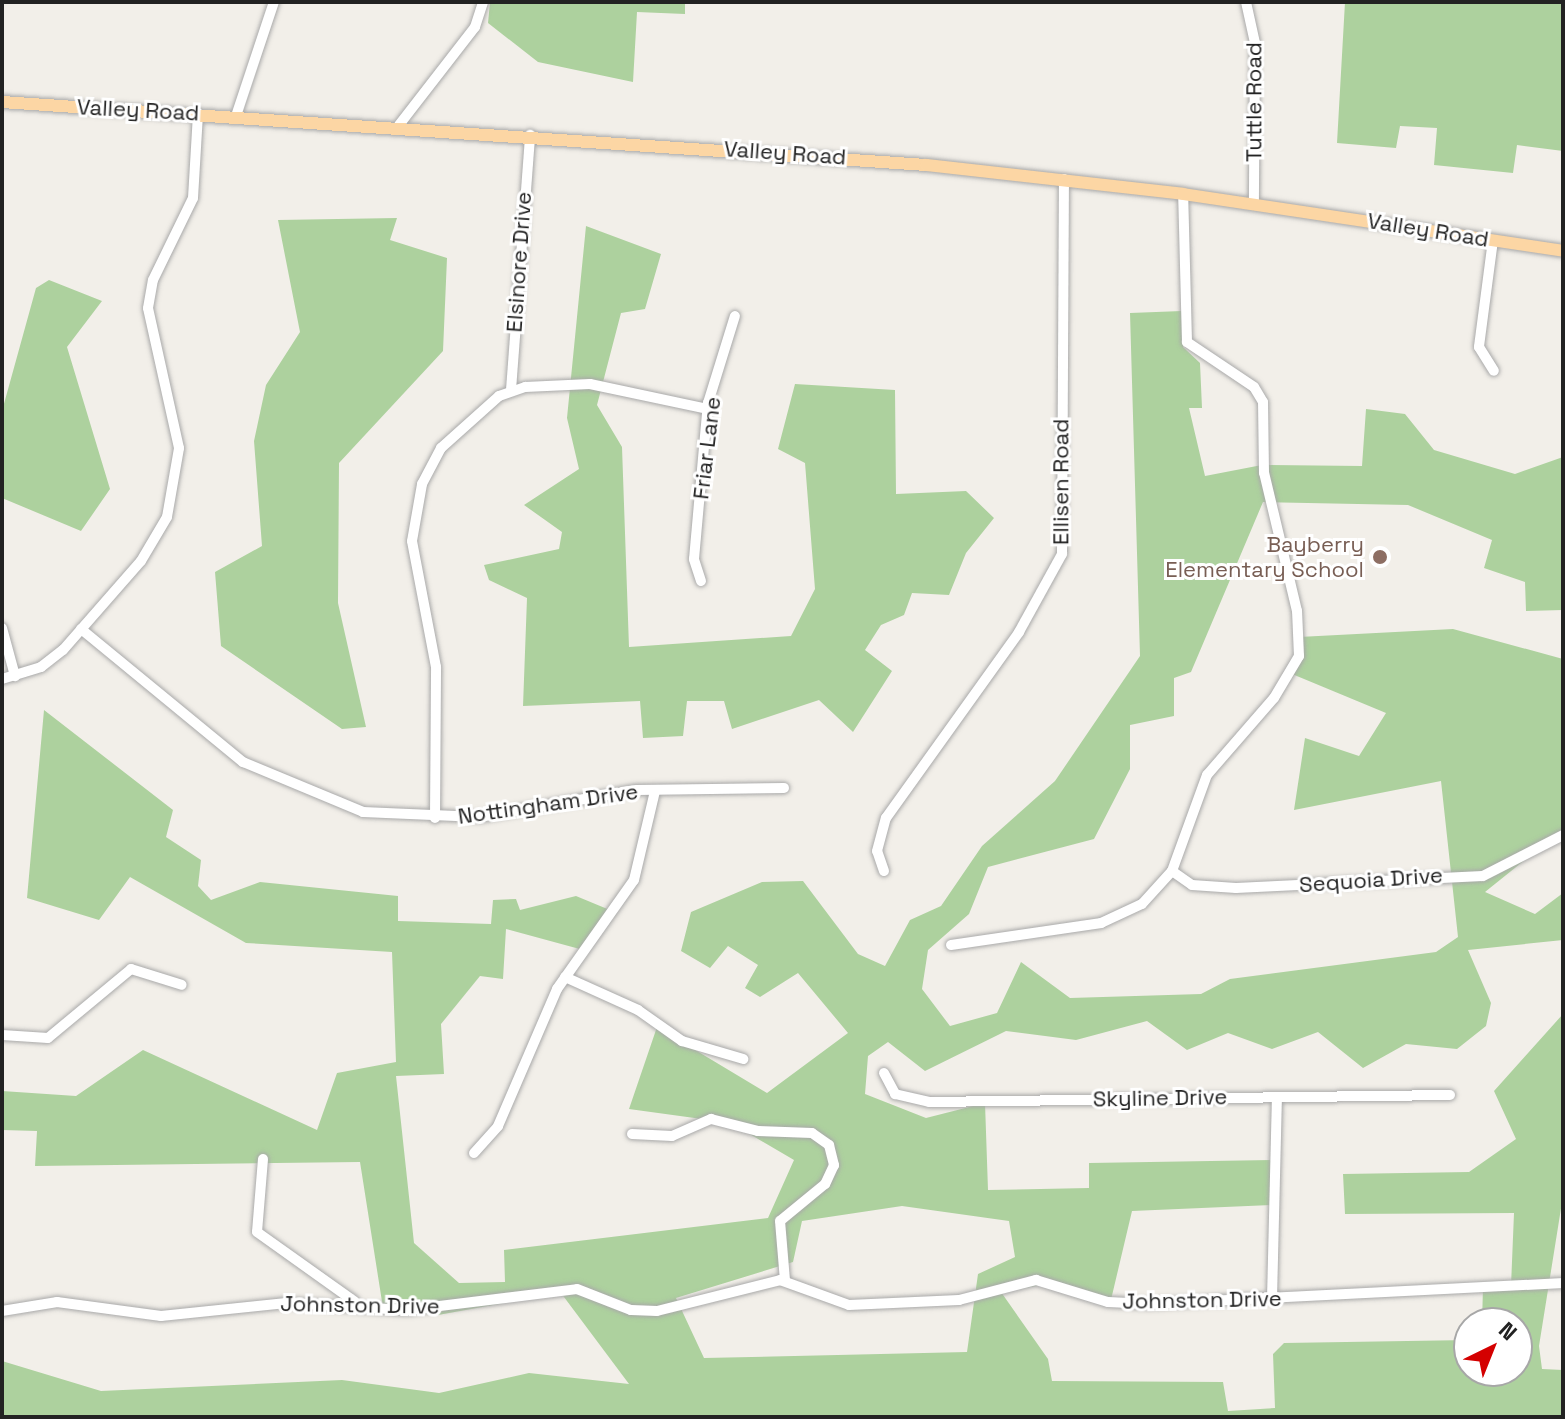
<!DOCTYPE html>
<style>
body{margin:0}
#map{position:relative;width:1565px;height:1419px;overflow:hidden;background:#f2efe9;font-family:"Space Grotesk",sans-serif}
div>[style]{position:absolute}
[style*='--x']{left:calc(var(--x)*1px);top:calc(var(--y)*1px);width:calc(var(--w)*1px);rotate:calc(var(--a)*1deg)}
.forest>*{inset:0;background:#add19e}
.roads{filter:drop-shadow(0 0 2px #a9a9a9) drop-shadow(0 0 2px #a9a9a9)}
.minor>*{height:10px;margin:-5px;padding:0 5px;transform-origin:5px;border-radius:5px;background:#fff}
.major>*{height:12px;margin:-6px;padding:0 6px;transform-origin:6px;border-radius:6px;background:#fcd6a4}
.dots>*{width:22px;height:22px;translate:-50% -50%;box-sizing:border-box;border:4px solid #fff;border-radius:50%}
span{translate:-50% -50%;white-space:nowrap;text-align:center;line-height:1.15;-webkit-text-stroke:6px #fff;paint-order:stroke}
.street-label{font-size:22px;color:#222}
.education-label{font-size:22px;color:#785e54}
.right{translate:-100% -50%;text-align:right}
.frame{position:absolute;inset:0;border:4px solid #222;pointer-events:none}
.north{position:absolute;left:1453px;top:1307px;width:80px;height:80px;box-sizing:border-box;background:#fff;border:2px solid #a7a7a7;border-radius:50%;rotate:43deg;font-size:22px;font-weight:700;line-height:32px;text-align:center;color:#222}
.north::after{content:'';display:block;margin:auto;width:28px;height:36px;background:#d40000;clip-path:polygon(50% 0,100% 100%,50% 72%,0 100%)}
</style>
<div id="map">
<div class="forest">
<div style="clip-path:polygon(490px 2px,685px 2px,685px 14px,637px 12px,633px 82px,538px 62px,488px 23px)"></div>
<div style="clip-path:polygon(1345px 2px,1563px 2px,1563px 151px,1517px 145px,1513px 173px,1434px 165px,1437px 128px,1400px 126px,1396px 148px,1337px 143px)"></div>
<div style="clip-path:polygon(397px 218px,390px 240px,447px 258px,443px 351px,339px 463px,338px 603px,366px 727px,342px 729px,221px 646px,215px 572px,262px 546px,254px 441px,266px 385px,300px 332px,278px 220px)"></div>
<div style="clip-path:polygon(586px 226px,661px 254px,645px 309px,621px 313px,597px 405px,622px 447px,629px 647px,791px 636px,815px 589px,805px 463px,778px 449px,795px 384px,895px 390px,896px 494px,966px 491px,994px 518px,966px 553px,949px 595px,912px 593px,904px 615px,881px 625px,865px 650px,892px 671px,853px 732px,819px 700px,732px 729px,724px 701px,687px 701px,683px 736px,643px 738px,640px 701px,523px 706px,527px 598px,489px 580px,484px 565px,559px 549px,562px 532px,524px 505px,579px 469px,567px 418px)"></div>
<div style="clip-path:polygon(49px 280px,102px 301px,67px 347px,110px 489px,81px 531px,2px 498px,2px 411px,36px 288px)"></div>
<div style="clip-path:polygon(evenodd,1182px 311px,1183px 347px,1200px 363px,1202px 408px,1189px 408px,1205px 476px,1262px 465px,1362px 466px,1366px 409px,1405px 414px,1434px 450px,1515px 474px,1563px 457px,1563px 610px,1526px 611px,1525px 582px,1484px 568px,1492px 540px,1408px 505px,1263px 502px,1191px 672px,1174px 678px,1174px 716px,1130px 725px,1130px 769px,1094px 839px,988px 867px,969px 914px,928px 950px,922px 989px,950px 1026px,997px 1013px,1021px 962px,1070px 998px,1201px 994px,1230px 979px,1436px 952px,1458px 937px,1441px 781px,1294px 810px,1305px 738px,1359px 756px,1386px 713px,1292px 674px,1299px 637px,1453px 629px,1563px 659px,1563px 829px,1485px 892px,1535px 914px,1563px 893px,1563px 940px,1468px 950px,1491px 1003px,1486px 1026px,1457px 1049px,1406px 1044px,1363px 1068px,1318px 1032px,1272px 1049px,1228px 1033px,1187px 1050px,1147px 1021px,1076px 1040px,1006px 1031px,925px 1071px,888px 1042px,868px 1056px,865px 1094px,926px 1118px,985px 1103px,988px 1190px,1089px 1188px,1089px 1163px,1272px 1160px,1271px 1205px,1132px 1211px,1110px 1304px,1048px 1284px,1001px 1292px,1048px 1359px,1052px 1381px,1223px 1382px,1228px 1411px,1275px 1408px,1273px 1354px,1284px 1343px,1469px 1340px,1469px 1371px,1517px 1371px,1517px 1323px,1482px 1323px,1483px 1287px,1511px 1286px,1514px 1213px,1345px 1214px,1343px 1174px,1469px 1172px,1516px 1139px,1494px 1091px,1563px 1014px,1563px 1196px,1539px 1346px,1542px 1369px,1563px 1370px,1563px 1417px,2px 1417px,2px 1361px,101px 1391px,342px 1380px,439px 1393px,529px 1373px,629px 1384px,561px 1293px,438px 1315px,383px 1308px,360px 1162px,35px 1166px,37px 1131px,2px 1130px,2px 1091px,76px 1096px,143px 1050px,317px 1130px,337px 1073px,396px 1062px,392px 952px,246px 943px,130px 877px,99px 920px,27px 898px,44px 710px,173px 810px,166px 837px,201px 860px,198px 886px,211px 900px,260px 882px,398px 896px,398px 921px,491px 924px,493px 900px,516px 899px,520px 910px,576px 896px,617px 913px,587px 951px,506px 929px,503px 979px,480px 976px,441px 1024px,444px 1074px,396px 1076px,414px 1243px,459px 1283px,505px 1282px,504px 1250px,768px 1218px,794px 1160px,731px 1123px,629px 1109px,657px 1027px,767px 1093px,848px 1033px,798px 973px,760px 997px,745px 988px,758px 965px,728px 946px,710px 968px,681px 951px,691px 912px,762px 882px,803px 881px,858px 954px,885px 966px,910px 920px,941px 906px,982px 846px,1055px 781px,1140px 656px,1130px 313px,1182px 311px,902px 1206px,1009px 1221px,1015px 1257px,978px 1274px,967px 1352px,704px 1358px,676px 1298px,793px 1262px,802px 1221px,902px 1206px)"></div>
</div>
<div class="roads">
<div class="minor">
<div style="--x:1246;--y:2;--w:42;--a:77.6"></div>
<div style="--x:1255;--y:43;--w:161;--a:90.4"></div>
<div style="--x:236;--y:116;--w:120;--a:-71.6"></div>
<div style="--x:399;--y:125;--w:124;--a:-52.2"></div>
<div style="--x:475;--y:27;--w:26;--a:-72"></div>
<div style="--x:1493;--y:240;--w:108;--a:97.5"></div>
<div style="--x:1479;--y:347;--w:28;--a:58"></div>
<div style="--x:511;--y:390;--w:256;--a:-85.7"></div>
<div style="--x:701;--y:581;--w:23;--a:-108"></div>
<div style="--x:694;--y:559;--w:157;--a:-84.9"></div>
<div style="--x:708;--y:403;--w:91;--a:-72.8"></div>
<div style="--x:2;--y:628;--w:50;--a:74.8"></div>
<div style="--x:81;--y:629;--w:210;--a:39.4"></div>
<div style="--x:243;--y:762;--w:130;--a:22.6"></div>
<div style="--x:363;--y:812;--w:116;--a:2.5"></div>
<div style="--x:479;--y:817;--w:160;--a:-9.7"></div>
<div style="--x:637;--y:790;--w:147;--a:-0.8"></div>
<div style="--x:2;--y:679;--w:41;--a:-17.1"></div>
<div style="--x:41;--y:667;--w:28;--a:-38"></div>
<div style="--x:63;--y:650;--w:118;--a:-48.8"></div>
<div style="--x:141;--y:561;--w:51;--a:-59.4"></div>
<div style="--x:167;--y:517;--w:70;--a:-80.1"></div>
<div style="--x:179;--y:448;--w:143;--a:-102.5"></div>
<div style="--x:148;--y:308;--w:28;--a:-80"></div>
<div style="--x:153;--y:280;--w:91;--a:-64"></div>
<div style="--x:193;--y:198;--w:85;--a:-86.6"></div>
<div style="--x:435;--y:818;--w:151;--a:-89.6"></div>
<div style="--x:436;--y:667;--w:128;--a:-100.8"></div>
<div style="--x:412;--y:541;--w:58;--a:-80"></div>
<div style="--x:422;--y:484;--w:41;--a:-62.2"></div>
<div style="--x:441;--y:448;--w:78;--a:-41.9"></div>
<div style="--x:499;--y:396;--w:28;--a:-19"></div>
<div style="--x:525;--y:387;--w:65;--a:-2.6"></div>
<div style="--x:590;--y:384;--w:121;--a:12"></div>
<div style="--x:884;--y:871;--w:21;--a:-109"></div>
<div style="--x:877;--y:851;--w:34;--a:-75"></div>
<div style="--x:886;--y:818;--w:229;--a:-54.4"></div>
<div style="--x:1019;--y:632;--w:89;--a:-61.1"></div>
<div style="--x:1062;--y:554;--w:375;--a:-89.7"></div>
<div style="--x:1172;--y:871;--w:24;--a:35"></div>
<div style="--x:1192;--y:885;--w:44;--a:3.9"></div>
<div style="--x:1236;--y:888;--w:247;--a:-2.8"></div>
<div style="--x:1483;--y:876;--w:90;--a:-27.1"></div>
<div style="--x:951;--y:945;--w:152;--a:-8.3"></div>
<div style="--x:1101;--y:923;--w:45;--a:-24.9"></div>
<div style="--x:1142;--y:904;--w:45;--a:-47.7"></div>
<div style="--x:1172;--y:871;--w:102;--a:-70"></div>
<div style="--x:1207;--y:775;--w:102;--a:-49"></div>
<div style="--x:1274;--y:698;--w:49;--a:-59.2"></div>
<div style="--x:1299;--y:656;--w:45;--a:-92.5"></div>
<div style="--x:1297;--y:611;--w:142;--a:-103.4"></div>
<div style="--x:1264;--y:473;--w:71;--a:-90.8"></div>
<div style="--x:1263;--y:402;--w:17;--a:-121"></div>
<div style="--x:1254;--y:387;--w:81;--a:-146.1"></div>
<div style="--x:1187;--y:342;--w:148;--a:-91.5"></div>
<div style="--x:565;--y:977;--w:80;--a:24.3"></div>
<div style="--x:638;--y:1010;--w:54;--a:35.2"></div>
<div style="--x:682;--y:1041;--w:64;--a:16.4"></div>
<div style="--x:2;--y:1035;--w:46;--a:3.7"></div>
<div style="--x:48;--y:1038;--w:108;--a:-39.7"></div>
<div style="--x:131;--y:969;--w:53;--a:17.4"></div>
<div style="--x:884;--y:1073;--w:24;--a:62"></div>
<div style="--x:895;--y:1094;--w:35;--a:13"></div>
<div style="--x:929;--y:1102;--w:521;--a:-0.77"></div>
<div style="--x:632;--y:1134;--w:40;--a:2.9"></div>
<div style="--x:672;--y:1136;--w:43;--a:-23.6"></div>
<div style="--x:711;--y:1119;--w:49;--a:14.3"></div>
<div style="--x:758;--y:1131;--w:54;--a:2.1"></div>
<div style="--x:812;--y:1133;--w:21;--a:35"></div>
<div style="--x:829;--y:1145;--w:21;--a:76"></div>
<div style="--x:834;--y:1165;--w:21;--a:115"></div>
<div style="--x:825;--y:1184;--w:58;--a:140.6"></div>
<div style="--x:780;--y:1221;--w:59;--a:85.2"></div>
<div style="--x:474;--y:1153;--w:36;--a:-48"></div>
<div style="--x:498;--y:1126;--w:149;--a:-66.7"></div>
<div style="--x:557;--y:989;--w:133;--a:-54.8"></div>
<div style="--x:634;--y:880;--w:91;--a:-76.7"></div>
<div style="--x:263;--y:1159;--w:73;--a:94.7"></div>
<div style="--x:257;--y:1232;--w:120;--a:35.5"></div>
<div style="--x:1272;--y:1299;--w:202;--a:-88.6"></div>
<div style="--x:2;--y:1311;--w:56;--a:-9.3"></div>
<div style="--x:57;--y:1302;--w:105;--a:7.7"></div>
<div style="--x:161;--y:1316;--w:126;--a:-5.9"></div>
<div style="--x:286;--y:1303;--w:121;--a:3.3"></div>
<div style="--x:407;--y:1310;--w:171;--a:-7"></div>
<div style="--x:577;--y:1289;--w:58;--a:21.3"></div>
<div style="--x:631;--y:1310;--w:26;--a:2"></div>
<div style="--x:657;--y:1311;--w:127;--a:-14.1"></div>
<div style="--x:780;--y:1280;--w:73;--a:19.9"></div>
<div style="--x:849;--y:1305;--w:110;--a:-2.6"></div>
<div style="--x:959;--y:1300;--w:80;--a:-14.6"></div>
<div style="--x:1036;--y:1280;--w:75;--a:17"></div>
<div style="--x:1108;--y:1302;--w:41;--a:2.8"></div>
<div style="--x:1149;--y:1304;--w:415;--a:-2.9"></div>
</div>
<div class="major">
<div style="--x:2;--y:102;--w:926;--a:3.9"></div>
<div style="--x:926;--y:165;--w:259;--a:6.4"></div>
<div style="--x:1183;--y:194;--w:384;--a:8.5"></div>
</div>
</div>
<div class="dots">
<div style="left:1380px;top:557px;background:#8d6e63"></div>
</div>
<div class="street-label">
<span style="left:1254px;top:102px;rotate:-90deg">Tuttle Road</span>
<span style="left:138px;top:110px;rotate:3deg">Valley Road</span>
<span style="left:785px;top:153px;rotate:4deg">Valley Road</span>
<span style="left:1428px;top:230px;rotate:9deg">Valley Road</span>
<span style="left:519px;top:262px;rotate:-86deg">Elsinore Drive</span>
<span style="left:707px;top:448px;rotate:-83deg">Friar Lane</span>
<span style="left:1061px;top:482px;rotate:-90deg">Ellisen Road</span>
<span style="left:548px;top:804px;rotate:-8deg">Nottingham Drive</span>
<span style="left:1371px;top:880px;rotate:-4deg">Sequoia Drive</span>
<span style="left:1160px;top:1098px;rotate:-1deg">Skyline Drive</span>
<span style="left:1202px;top:1300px;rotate:-1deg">Johnston Drive</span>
<span style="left:360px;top:1305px;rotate:1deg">Johnston Drive</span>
</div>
<div class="education-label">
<span class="right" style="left:1364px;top:557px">Bayberry<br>Elementary School</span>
</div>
<div class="frame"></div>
<div class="north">N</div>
</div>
